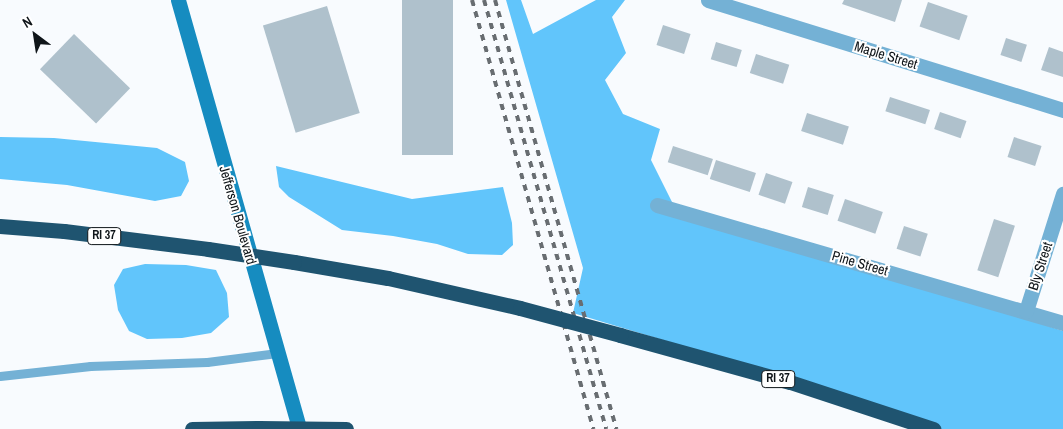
<!DOCTYPE html>
<style>
body{margin:0}
#map{position:relative;width:1063px;height:429px;overflow:hidden;background:#f8fbfe;font-family:"Archivo Narrow",sans-serif}
div>[style]{position:absolute}
[style*='--x']{left:calc(var(--x)*1px);top:calc(var(--y)*1px);width:calc(var(--w)*1px);rotate:calc(var(--a)*1deg)}
.forest>*{inset:0;background:#61c5fb}
.building>*{inset:0;background:#afc1cc;transform-origin:0 0}
.lane>*{height:9px;margin:-4.5px;padding:0 4.5px;transform-origin:4.5px;border-radius:4.5px;background:#74b1d5}
.street>*{height:15px;margin:-7.5px;padding:0 7.5px;transform-origin:7.5px;border-radius:7.5px;background:#74b1d5}
.secondary>*{height:15px;margin:-7.5px;padding:0 7.5px;transform-origin:7.5px;border-radius:7.5px;background:#168cc0}
.highway>*{height:15px;margin:-7.5px;padding:0 7.5px;transform-origin:7.5px;border-radius:7.5px;background:#1f5470}
.rail>*{height:4px;margin-top:-2px;transform-origin:0;background:repeating-linear-gradient(90deg,#686d71 0 6px,transparent 0 12px)}
.highway-bridge>*{height:15px;margin:-7.5px;padding:0 7.5px;transform-origin:7.5px;border-radius:7.5px;background:#1f5470}
span{translate:-50% -50%;white-space:nowrap;text-align:center;line-height:1.15;-webkit-text-stroke:4px #fff;paint-order:stroke}
.shield-label span{padding:1px 4px;background:#fff;border:1px solid;border-radius:4px;-webkit-text-stroke-width:0}
.shield-label{font-size:12px;color:#0f1519;font-weight:700}
.street-label{font-size:14px;color:#0f1519}
.north{position:absolute;left:10px;top:10px;width:50px;height:50px;-webkit-text-stroke:4px #fff;paint-order:stroke;rotate:329deg;font-size:14px;font-weight:700;line-height:20px;text-align:center;color:#0f1519}
.north::after{content:'';display:block;margin:auto;width:18px;height:22px;background:#0f1519;clip-path:polygon(50% 0,100% 100%,50% 72%,0 100%)}
</style>
<div id="map">
<div class="forest">
<div style="clip-path:polygon(506px 0,521px 0,533px 34px,596px 0,625px 0,612px 17px,626px 53px,605px 80px,623px 114px,660px 129px,651px 160px,673px 204px,1063px 331px,1063px 429px,925px 429px,736px 362px,573px 313px,583px 268px)"></div>
<div style="clip-path:polygon(0 137px,54px 138px,157px 148px,185px 162px,189px 181px,181px 196px,155px 201px,67px 185px,0 179px)"></div>
<div style="clip-path:polygon(276px 166px,412px 199px,503px 187px,512px 223px,513px 245px,502px 255px,468px 254px,437px 244px,393px 236px,342px 230px,289px 197px,279px 187px)"></div>
<div style="clip-path:polygon(145px 264px,186px 265px,216px 270px,227px 293px,229px 317px,211px 333px,182px 338px,147px 339px,129px 331px,118px 310px,114px 285px,123px 269px)"></div>
</div>
<div class="building">
<div style="left:402px;top:0;width:51px;height:155px"></div>
<div style="clip-path:polygon(844px 0,902px 0,895px 22px,842px 4px)"></div>
<div style="left:928px;top:2px;width:42px;height:26px;rotate:19deg"></div>
<div style="left:327px;top:6px;width:112px;height:67px;rotate:73deg"></div>
<div style="left:663px;top:25px;width:29px;height:21px;rotate:18deg"></div>
<div style="left:74px;top:34px;width:78px;height:49px;rotate:44deg"></div>
<div style="left:1006px;top:38px;width:22px;height:18px;rotate:18deg"></div>
<div style="left:716px;top:42px;width:27px;height:18px;rotate:17deg"></div>
<div style="clip-path:polygon(1049px 47px,1063px 52px,1063px 77px,1041px 70px)"></div>
<div style="left:756px;top:54px;width:35px;height:20px;rotate:18deg"></div>
<div style="left:890px;top:97px;width:42px;height:15px;rotate:18deg"></div>
<div style="left:940px;top:112px;width:28px;height:18px;rotate:19deg"></div>
<div style="left:807px;top:113px;width:44px;height:19px;rotate:18deg"></div>
<div style="left:1014px;top:137px;width:29px;height:21px;rotate:18deg"></div>
<div style="left:673px;top:146px;width:42px;height:17px;rotate:18deg"></div>
<div style="left:716px;top:160px;width:42px;height:20px;rotate:18deg"></div>
<div style="left:766px;top:173px;width:28px;height:23px;rotate:19deg"></div>
<div style="left:808px;top:187px;width:27px;height:21px;rotate:17deg"></div>
<div style="left:845px;top:199px;width:40px;height:23px;rotate:19deg"></div>
<div style="left:994px;top:219px;width:22px;height:54px;rotate:18deg"></div>
<div style="left:904px;top:226px;width:25px;height:24px;rotate:18deg"></div>
</div>
<div class="lane">
<div style="--x:0;--y:376;--w:91;--a:-6.3"></div>
<div style="--x:90;--y:366;--w:117;--a:-2"></div>
<div style="--x:207;--y:362;--w:71;--a:-7.3"></div>
</div>
<div class="street">
<div style="--x:708;--y:0;--w:372;--a:17.2"></div>
<div style="--x:657;--y:205;--w:423;--a:16.2"></div>
<div style="--x:1026;--y:311;--w:123;--a:-72.5"></div>
</div>
<div class="secondary">
<div style="--x:178;--y:0;--w:446;--a:74.2"></div>
</div>
<div class="highway">
<div style="--x:0;--y:226;--w:64;--a:4.5"></div>
<div style="--x:64;--y:231;--w:145;--a:7.1"></div>
<div style="--x:294;--y:262;--w:95;--a:9.7"></div>
<div style="--x:388;--y:278;--w:135;--a:12.8"></div>
<div style="--x:620;--y:335;--w:176;--a:15.5"></div>
<div style="--x:790;--y:382;--w:151;--a:18.2"></div>
<div style="--x:192;--y:429;--w:67;--a:-0.9"></div>
</div>
<div class="rail">
<div style="--x:472;--y:0;--w:446;--a:74.2"></div>
<div style="--x:484;--y:0;--w:446;--a:74.1"></div>
<div style="--x:495;--y:0;--w:446;--a:74.2"></div>
</div>
<div class="highway-bridge">
<div style="--x:208;--y:249;--w:87;--a:8.6"></div>
<div style="--x:520;--y:308;--w:104;--a:15.1"></div>
<div style="--x:259;--y:428;--w:87;--a:0.7"></div>
</div>
<div class="shield-label">
<span style="left:104px;top:236px">RI 37</span>
<span style="left:778px;top:379px">RI 37</span>
</div>
<div class="street-label">
<span style="left:886px;top:55px;rotate:17deg">Maple Street</span>
<span style="left:238px;top:215px;rotate:74deg">Jefferson Boulevard</span>
<span style="left:860px;top:263px;rotate:16deg">Pine Street</span>
<span style="left:1040px;top:266px;rotate:-72deg">Bly Street</span>
</div>
<div class="north">N</div>
</div>
